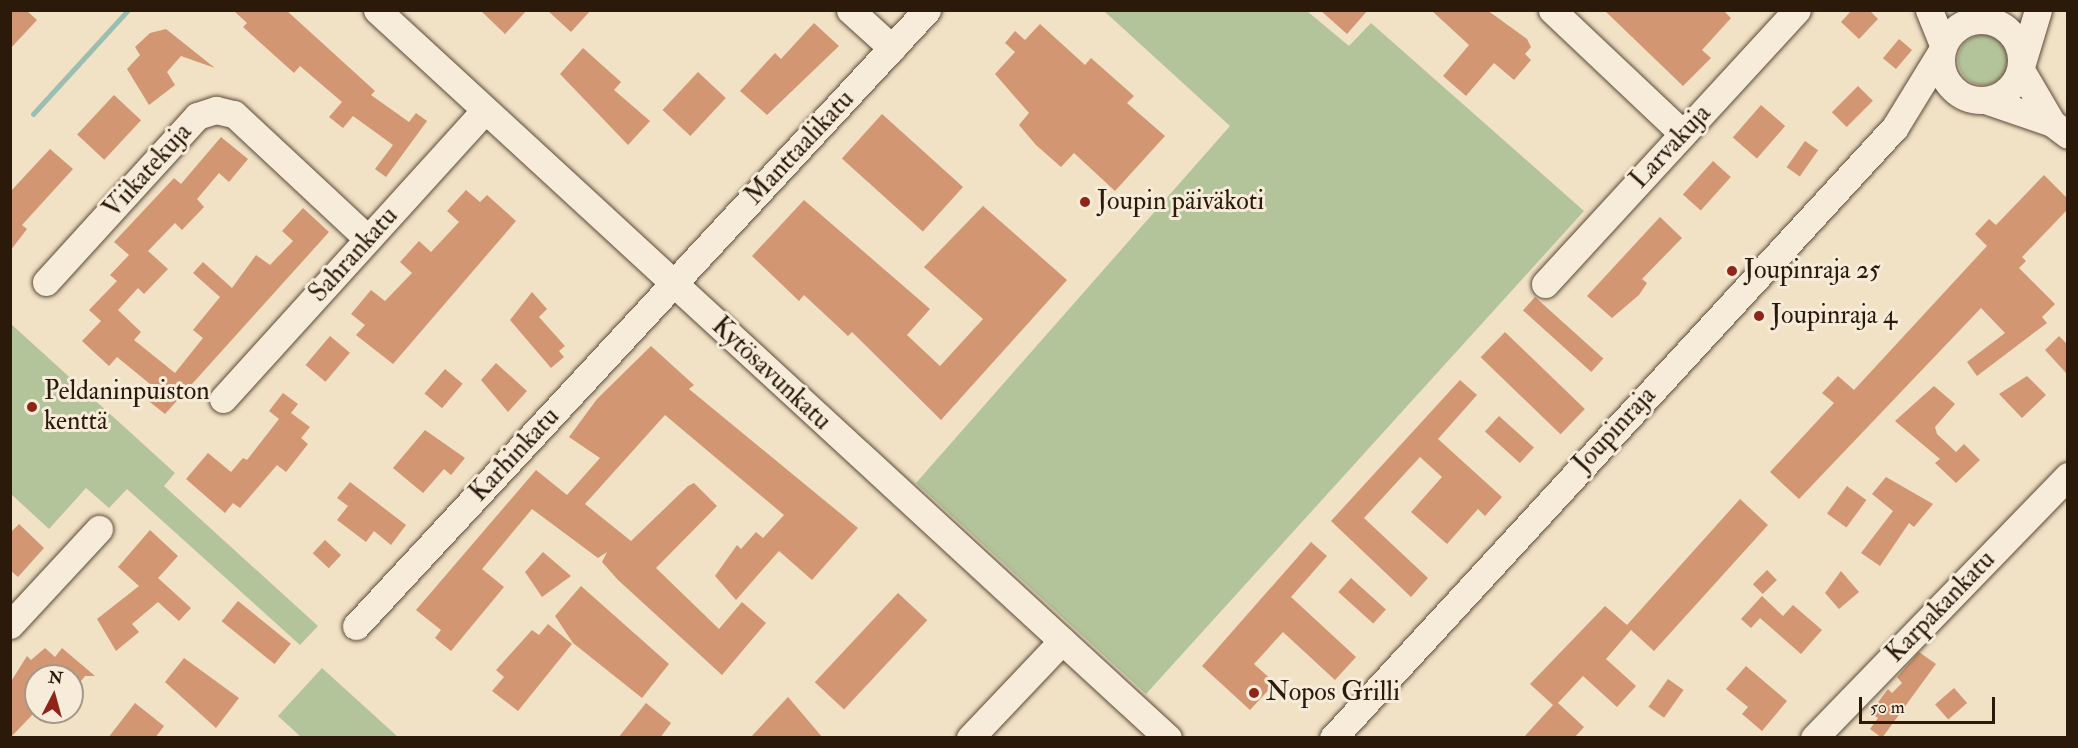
<!DOCTYPE html>
<meta charset="utf-8">
<style>
body{margin:0}
#map{position:relative;width:2078px;height:748px;overflow:hidden;background:#f1e1c5;font-family:"IM FELL Double Pica",serif}
div>[style]{position:absolute}
[style*='--x']{left:calc(var(--x)*1px);top:calc(var(--y)*1px);width:calc(var(--w)*1px);rotate:calc(var(--a)*1deg)}
.green>*{inset:0;background:#b4c49a}
.round{border-radius:50%}
.stream>*{height:5px;margin:-2.5px;padding:0 2.5px;transform-origin:2.5px;border-radius:2.5px;background:#9bbeb2}
.building>*{inset:0;background:#d39672;transform-origin:0 0}
.roads{filter:drop-shadow(0 0 2px #5c4b39) drop-shadow(0 0 2px #5c4b39)}
.minor>*{height:27px;margin:-13.5px;padding:0 13.5px;transform-origin:13.5px;border-radius:13.5px;background:#f6ecd9}
.minor>.ring{margin:-13.5px;padding:0;box-sizing:content-box;background:none;border:27px solid #f6ecd9;border-radius:50%}
.dots>*{width:16px;height:16px;translate:-50% -50%;box-sizing:border-box;border:3px solid #f6ecd9;border-radius:50%}
span{translate:-50% -50%;white-space:nowrap;text-align:center;line-height:1.15;-webkit-text-stroke:6px #f6ecd9;paint-order:stroke}
.street-label{font-size:26px;color:#2b190a}
.poi-label{font-size:26px;color:#2b190a}
.left{translate:0 -50%;text-align:left}
.frame{position:absolute;inset:0;border:12px solid #2b190a;pointer-events:none}
.north{position:absolute;left:24px;top:664px;width:60px;height:60px;box-sizing:border-box;background:#f6ecd9;border:2px solid #a59886;border-radius:50%;rotate:6deg;font-size:16px;font-weight:700;line-height:24px;text-align:center;color:#2b190a}
.north::after{content:'';display:block;margin:auto;width:21px;height:27px;background:#8f2418;clip-path:polygon(50% 0,100% 100%,50% 72%,0 100%)}
.scale{position:absolute;left:1859px;top:697px;width:136px;height:27px;box-sizing:border-box;border:3px solid #2b190a;border-top:0;padding-left:8px;font-size:18px;line-height:21px;white-space:nowrap;color:#2b190a;-webkit-text-stroke:4px #f6ecd9;paint-order:stroke}
</style>
<div id="map">
<div class="green">
<div style="clip-path:polygon(1104px 11px,1307px 11px,1349px 46px,1371px 23px,1584px 211px,1146px 694px,916px 483px,1230px 126px)"></div>
<div class="round" style="left:1958px;top:35px;width:50px;height:50px"></div>
<div style="clip-path:polygon(11px 324px,175px 473px,164px 486px,318px 626px,300px 645px,127px 489px,109px 508px,86px 488px,49px 529px,11px 494px)"></div>
<div style="clip-path:polygon(322px 668px,398px 737px,301px 737px,278px 716px)"></div>
</div>
<div class="stream">
<div style="--x:33;--y:114;--w:141;--a:-47.6"></div>
</div>
<div class="building">
<div style="clip-path:polygon(10px 10px,26px 10px,37px 20px,10px 49px)"></div>
<div style="clip-path:polygon(233px 10px,286px 10px,375px 91px,371px 95px,409px 122px,416px 113px,427px 121px,386px 177px,375px 169px,393px 145px,353px 116px,343px 128px,329px 117px,342px 102px,300px 66px,294px 73px,243px 27px,247px 23px)"></div>
<div style="clip-path:polygon(480px 10px,527px 10px,505px 34px)"></div>
<div style="clip-path:polygon(547px 10px,591px 10px,571px 32px)"></div>
<div style="clip-path:polygon(1320px 10px,1368px 10px,1347px 34px)"></div>
<div style="clip-path:polygon(1431px 10px,1487px 10px,1527px 39px,1531px 47px,1525px 54px,1531px 60px,1514px 80px,1494px 63px,1466px 96px,1443px 76px,1469px 45px)"></div>
<div style="clip-path:polygon(1604px 10px,1723px 10px,1731px 18px,1702px 50px,1711px 58px,1683px 86px)"></div>
<div style="clip-path:polygon(1852px 10px,1869px 10px,1878px 19px,1859px 39px,1841px 22px)"></div>
<div style="clip-path:polygon(814px 23px,839px 46px,767px 115px,740px 91px,775px 53px,781px 59px)"></div>
<div style="clip-path:polygon(1040px 24px,1085px 65px,1091px 58px,1134px 96px,1127px 103px,1165px 136px,1115px 191px,1074px 153px,1061px 167px,1036px 145px,1019px 125px,1029px 113px,995px 74px,1015px 52px,1005px 43px,1015px 31px,1025px 40px)"></div>
<div style="clip-path:polygon(166px 29px,215px 68px,181px 56px,167px 72px,175px 85px,149px 105px,127px 69px,140px 55px,135px 47px,150px 33px)"></div>
<div style="left:1899px;top:39px;width:17px;height:25px;rotate:40deg"></div>
<div style="clip-path:polygon(583px 48px,621px 82px,614px 90px,650px 121px,628px 145px,560px 74px)"></div>
<div style="left:698px;top:72px;width:38px;height:52px;rotate:43deg"></div>
<div style="left:1858px;top:86px;width:21px;height:37px;rotate:45deg"></div>
<div style="left:114px;top:95px;width:37px;height:54px;rotate:43deg"></div>
<div style="left:1761px;top:105px;width:32px;height:43px;rotate:41deg"></div>
<div style="left:882px;top:114px;width:109px;height:60px;rotate:42deg"></div>
<div style="clip-path:polygon(221px 137px,248px 159px,229px 182px,219px 173px,197px 199px,204px 207px,182px 230px,175px 223px,148px 251px,168px 269px,144px 294px,138px 288px,118px 310px,141px 332px,134px 340px,175px 373px,203px 338px,193px 330px,220px 297px,193px 273px,203px 262px,232px 288px,256px 255px,270px 265px,293px 241px,282px 231px,303px 208px,329px 232px,165px 414px,141px 395px,150px 384px,117px 357px,109px 366px,82px 341px,101px 321px,89px 310px,117px 281px,110px 275px,129px 255px,114px 242px,174px 178px,181px 184px)"></div>
<div style="left:1805px;top:141px;width:16px;height:32px;rotate:35deg"></div>
<div style="clip-path:polygon(50px 149px,73px 169px,22px 225px,27px 229px,10px 251px,10px 192px)"></div>
<div style="left:1713px;top:161px;width:24px;height:45px;rotate:42deg"></div>
<div style="clip-path:polygon(2044px 175px,2067px 198px,2067px 210px,2022px 257px,2026px 261px,2019px 268px,2055px 304px,2042px 317px,2047px 323px,1977px 376px,1967px 362px,2005px 333px,1981px 308px,1799px 499px,1770px 472px,1834px 403px,1822px 393px,1838px 376px,1854px 390px,1987px 246px,1975px 234px,1989px 219px,1996px 225px)"></div>
<div style="clip-path:polygon(466px 190px,480px 202px,487px 195px,516px 221px,393px 364px,356px 335px,365px 325px,351px 314px,371px 290px,385px 301px,412px 273px,400px 262px,419px 241px,431px 252px,459px 222px,447px 211px)"></div>
<div style="clip-path:polygon(804px 200px,930px 309px,907px 335px,940px 366px,983px 319px,924px 267px,983px 206px,1067px 280px,941px 420px,852px 332px,848px 336px,804px 295px,799px 301px,752px 256px)"></div>
<div style="clip-path:polygon(1660px 217px,1682px 238px,1642px 279px,1647px 283px,1639px 295px,1612px 318px,1587px 296px)"></div>
<div style="clip-path:polygon(532px 292px,547px 309px,539px 317px,565px 346px,559px 351px,564px 357px,551px 368px,510px 320px)"></div>
<div style="left:1535px;top:297px;width:92px;height:18px;rotate:42deg"></div>
<div style="left:1505px;top:332px;width:111px;height:35px;rotate:44deg"></div>
<div style="left:330px;top:336px;width:26px;height:38px;rotate:40deg"></div>
<div style="clip-path:polygon(2059px 336px,2067px 344px,2067px 374px,2045px 350px)"></div>
<div style="clip-path:polygon(651px 346px,694px 385px,689px 389px,858px 528px,812px 580px,779px 551px,736px 600px,715px 576px,737px 545px,741px 549px,756px 532px,763px 538px,784px 515px,665px 415px,585px 504px,631px 541px,688px 486px,694px 483px,717px 506px,656px 568px,719px 629px,742px 602px,766px 623px,722px 675px,618px 580px,602px 562px,607px 552px,598px 558px,532px 509px,482px 569px,504px 587px,451px 651px,435px 638px,441px 630px,416px 610px,536px 470px,567px 495px,600px 458px,569px 437px,597px 399px)"></div>
<div style="clip-path:polygon(496px 363px,527px 391px,508px 412px,481px 380px)"></div>
<div style="left:445px;top:369px;width:23px;height:32px;rotate:40deg"></div>
<div style="clip-path:polygon(2027px 376px,2046px 395px,2022px 418px,1999px 394px)"></div>
<div style="clip-path:polygon(1460px 380px,1477px 395px,1438px 439px,1502px 497px,1485px 516px,1478px 509px,1447px 544px,1411px 512px,1442px 477px,1420px 457px,1364px 518px,1428px 578px,1411px 597px,1331px 521px)"></div>
<div style="clip-path:polygon(1934px 386px,1955px 404px,1935px 427px,1937px 434px,1956px 452px,1964px 444px,1980px 460px,1956px 483px,1935px 463px,1940px 459px,1895px 421px)"></div>
<div style="clip-path:polygon(283px 393px,298px 404px,291px 413px,310px 427px,301px 438px,308px 444px,286px 472px,277px 465px,240px 508px,233px 503px,225px 513px,186px 479px,208px 453px,231px 472px,243px 458px,247px 460px,279px 419px,269px 411px)"></div>
<div style="left:1499px;top:416px;width:47px;height:21px;rotate:42deg"></div>
<div style="clip-path:polygon(425px 430px,465px 458px,451px 475px,444px 469px,423px 493px,393px 468px)"></div>
<div style="clip-path:polygon(1886px 477px,1933px 504px,1914px 527px,1909px 523px,1880px 566px,1861px 553px,1893px 511px,1872px 494px)"></div>
<div style="clip-path:polygon(350px 482px,406px 525px,391px 545px,374px 531px,366px 542px,337px 520px,348px 506px,337px 498px)"></div>
<div style="left:1847px;top:486px;width:24px;height:34px;rotate:36deg"></div>
<div style="clip-path:polygon(1740px 499px,1768px 525px,1654px 651px,1631px 630px,1606px 659px,1636px 686px,1617px 707px,1583px 676px,1558px 703px,1584px 727px,1574px 738px,1523px 738px,1553px 705px,1530px 684px,1605px 606px,1627px 625px)"></div>
<div style="clip-path:polygon(19px 524px,44px 548px,18px 577px,10px 570px,10px 533px)"></div>
<div style="clip-path:polygon(150px 530px,178px 556px,158px 578px,191px 608px,179px 621px,158px 602px,132px 624px,139px 632px,116px 651px,97px 619px,139px 586px,118px 567px)"></div>
<div style="left:325px;top:540px;width:22px;height:18px;rotate:43deg"></div>
<div style="clip-path:polygon(1311px 542px,1327px 556px,1291px 597px,1356px 657px,1335px 680px,1283px 632px,1254px 664px,1275px 683px,1250px 710px,1202px 666px)"></div>
<div style="clip-path:polygon(543px 552px,571px 576px,542px 597px,525px 572px)"></div>
<div style="left:1767px;top:570px;width:14px;height:20px;rotate:45deg"></div>
<div style="clip-path:polygon(1841px 571px,1859px 592px,1839px 609px,1825px 593px)"></div>
<div style="left:1351px;top:578px;width:47px;height:19px;rotate:42deg"></div>
<div style="clip-path:polygon(581px 586px,669px 664px,642px 698px,573px 643px,555px 616px)"></div>
<div style="left:898px;top:593px;width:40px;height:122px;rotate:43deg"></div>
<div style="clip-path:polygon(1762px 596px,1783px 616px,1793px 605px,1822px 630px,1801px 654px,1760px 618px,1751px 628px,1741px 619px)"></div>
<div style="left:238px;top:601px;width:68px;height:26px;rotate:39deg"></div>
<div style="clip-path:polygon(548px 624px,572px 644px,518px 711px,492px 691px,504px 677px,496px 670px,532px 630px,539px 635px)"></div>
<div style="clip-path:polygon(45px 648px,55px 657px,62px 648px,95px 676px,85px 676px,72px 692px,72px 676px,36px 676px,36px 711px,10px 738px,10px 683px,27px 656px,31px 660px)"></div>
<div style="clip-path:polygon(1919px 652px,1936px 664px,1882px 738px,1870px 729px,1878px 718px,1870px 713px,1888px 689px,1892px 693px,1902px 683px,1897px 677px)"></div>
<div style="clip-path:polygon(184px 658px,239px 698px,216px 728px,165px 682px)"></div>
<div style="clip-path:polygon(1746px 666px,1787px 701px,1762px 731px,1742px 714px,1748px 707px,1726px 689px)"></div>
<div style="left:1668px;top:679px;width:19px;height:34px;rotate:35deg"></div>
<div style="left:1954px;top:688px;width:20px;height:25px;rotate:49deg"></div>
<div style="clip-path:polygon(788px 697px,823px 738px,750px 738px)"></div>
<div style="clip-path:polygon(135px 703px,164px 726px,155px 738px,108px 738px)"></div>
<div style="clip-path:polygon(646px 703px,671px 723px,660px 738px,618px 738px)"></div>
</div>
<div class="roads">
<div class="minor">
<div style="--x:377;--y:10;--w:1075;--a:42.63"></div>
<div style="--x:850;--y:10;--w:57;--a:42.1"></div>
<div style="--x:1552;--y:10;--w:180;--a:43.4"></div>
<div style="--x:1929;--y:10;--w:38;--a:68"></div>
<div class="ring" style="left:1941px;top:20px;width:53px;height:53px"></div>
<div style="--x:2022;--y:63;--w:55;--a:-73.2"></div>
<div style="--x:2021;--y:70;--w:61;--a:59.7"></div>
<div style="--x:1985;--y:100;--w:71;--a:18.9"></div>
<div style="--x:2052;--y:123;--w:20;--a:37"></div>
<div style="--x:46;--y:282;--w:224;--a:-47.7"></div>
<div style="--x:197;--y:116;--w:20;--a:-18"></div>
<div style="--x:216;--y:110;--w:18;--a:13"></div>
<div style="--x:234;--y:114;--w:183;--a:43"></div>
<div style="--x:1545;--y:284;--w:372;--a:-47.4"></div>
<div style="--x:223;--y:399;--w:390;--a:-47.8"></div>
<div style="--x:10;--y:625;--w:131;--a:-47.2"></div>
<div style="--x:356;--y:626;--w:840;--a:-47.17"></div>
<div style="--x:970;--y:738;--w:134;--a:-46.5"></div>
<div style="--x:1333;--y:738;--w:830;--a:-47.39"></div>
<div style="--x:1895;--y:127;--w:88;--a:-58.5"></div>
<div style="--x:1814;--y:738;--w:365;--a:-45.9"></div>
</div>
</div>
<div class="dots">
<div style="left:1085px;top:202px;background:#8f2418"></div>
<div style="left:1732px;top:271px;background:#8f2418"></div>
<div style="left:1759px;top:316px;background:#8f2418"></div>
<div style="left:32px;top:407px;background:#8f2418"></div>
<div style="left:1254px;top:693px;background:#8f2418"></div>
</div>
<div class="street-label">
<span style="left:1671px;top:147px;rotate:-47deg">Larvakuja</span>
<span style="left:800px;top:148px;rotate:-47deg">Manttaalikatu</span>
<span style="left:148px;top:171px;rotate:-48deg">Viikatekuja</span>
<span style="left:354px;top:255px;rotate:-48deg">Sahrankatu</span>
<span style="left:771px;top:374px;rotate:43deg">Kytösavunkatu</span>
<span style="left:1615px;top:430px;rotate:-47deg">Joupinraja</span>
<span style="left:515px;top:455px;rotate:-47deg">Karhinkatu</span>
<span style="left:1941px;top:607px;rotate:-46deg">Karpakankatu</span>
</div>
<div class="poi-label">
<span class="left" style="left:1097px;top:202px">Joupin päiväkoti</span>
<span class="left" style="left:1744px;top:271px">Joupinraja 25</span>
<span class="left" style="left:1771px;top:316px">Joupinraja 4</span>
<span class="left" style="left:44px;top:407px">Peldaninpuiston<br>kenttä</span>
<span class="left" style="left:1266px;top:693px">Nopos Grilli</span>
</div>
<div class="frame"></div>
<div class="north">N</div>
<div class="scale">50 m</div>
</div>
